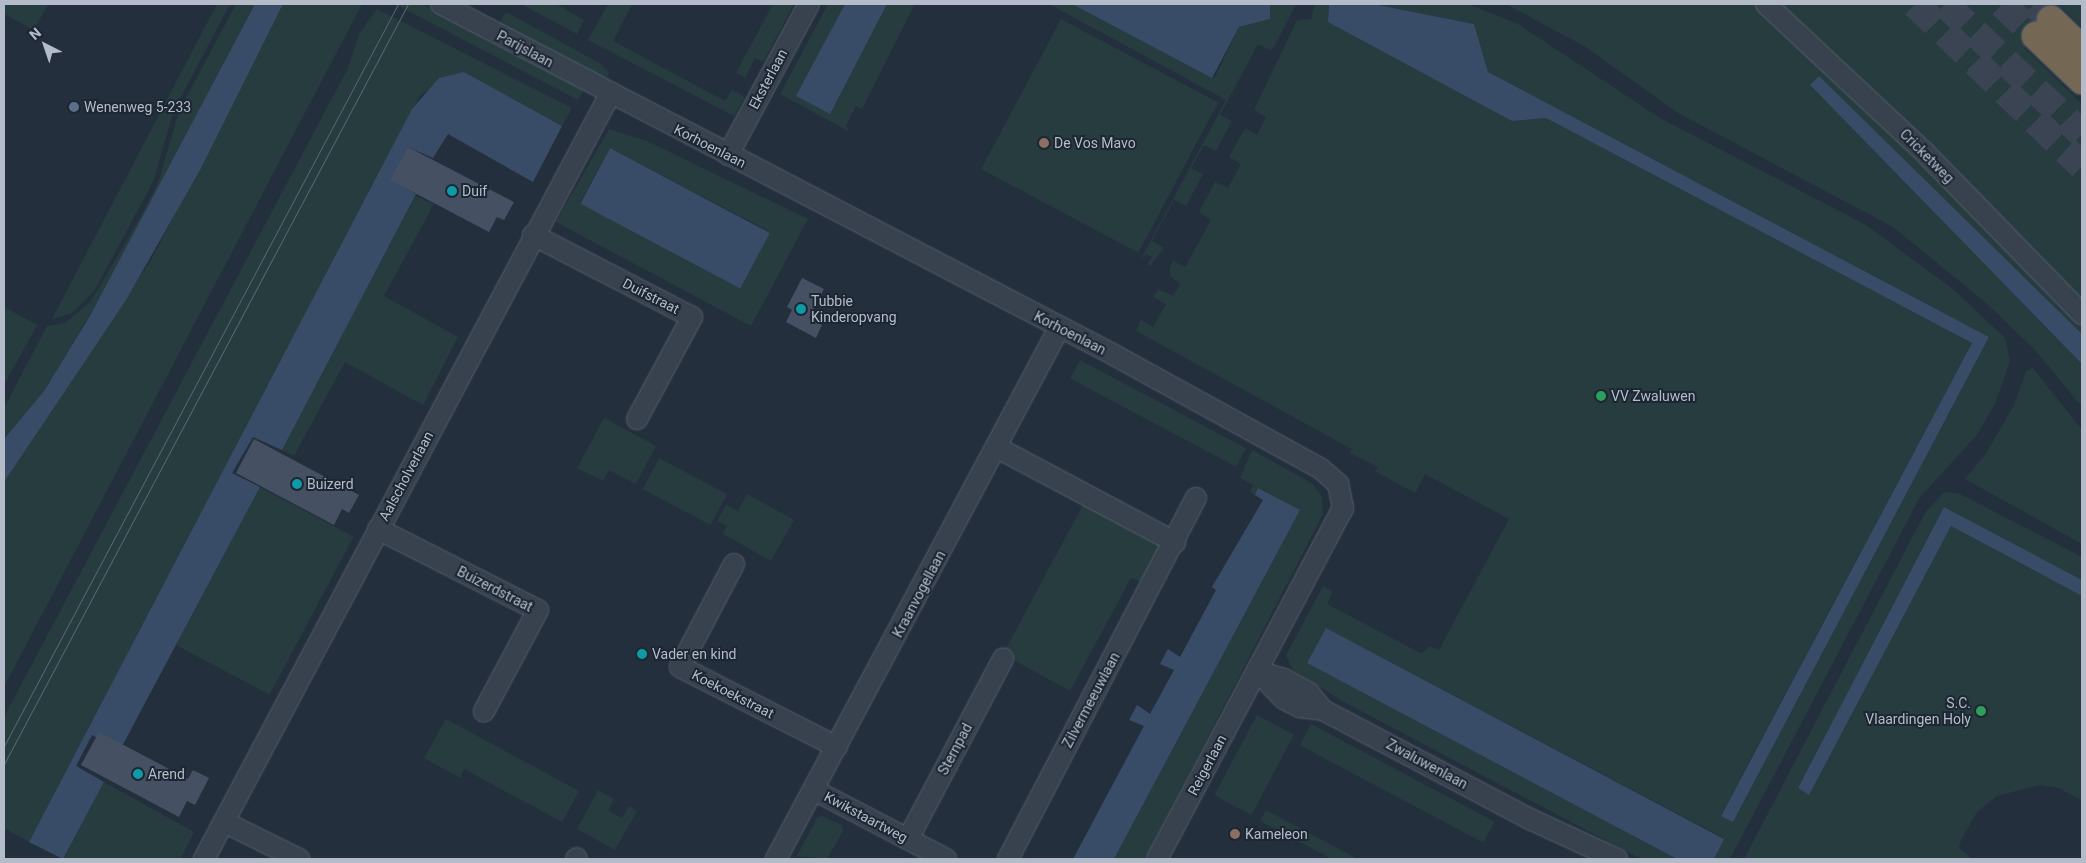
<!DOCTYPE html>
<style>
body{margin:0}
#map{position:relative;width:2086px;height:863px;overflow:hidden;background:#242f3e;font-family:Roboto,sans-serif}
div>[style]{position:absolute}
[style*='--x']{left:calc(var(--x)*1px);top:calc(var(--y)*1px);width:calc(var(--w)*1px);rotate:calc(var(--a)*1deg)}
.green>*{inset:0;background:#263c3f;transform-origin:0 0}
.water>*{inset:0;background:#394c67;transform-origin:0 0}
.building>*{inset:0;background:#455162}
.highway-tunnel>*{height:28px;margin-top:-14px;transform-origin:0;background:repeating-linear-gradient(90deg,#3a4453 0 28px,transparent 0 42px)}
.roads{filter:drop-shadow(0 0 1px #565f6c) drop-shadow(0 0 1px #565f6c)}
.street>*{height:20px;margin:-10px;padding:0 10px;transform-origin:10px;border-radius:10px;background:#38414e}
.highway>*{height:28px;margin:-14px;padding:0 14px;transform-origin:14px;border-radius:14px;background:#746855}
.tram>*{height:1px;margin:-0.5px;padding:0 0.5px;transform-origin:0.5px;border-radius:0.5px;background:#5a6575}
.dots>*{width:14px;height:14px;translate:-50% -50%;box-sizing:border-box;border:2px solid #1d2633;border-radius:50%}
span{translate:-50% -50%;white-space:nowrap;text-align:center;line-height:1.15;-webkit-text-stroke:4px #1d2633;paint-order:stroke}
.street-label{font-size:14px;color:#b4bcc9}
.poi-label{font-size:14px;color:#b4bcc9}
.left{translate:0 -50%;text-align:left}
.right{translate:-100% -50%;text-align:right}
.frame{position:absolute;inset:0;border:5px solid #b4bcc9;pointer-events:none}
.north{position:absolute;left:20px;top:20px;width:50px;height:50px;-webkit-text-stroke:4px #1d2633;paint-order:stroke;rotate:319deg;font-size:14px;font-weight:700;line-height:20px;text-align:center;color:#b4bcc9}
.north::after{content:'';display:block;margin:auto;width:18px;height:22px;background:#b4bcc9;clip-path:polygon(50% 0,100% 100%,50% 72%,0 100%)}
</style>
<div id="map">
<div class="green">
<div style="clip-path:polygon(4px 4px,48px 4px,34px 30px,4px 14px)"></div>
<div style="clip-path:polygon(217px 4px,230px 4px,173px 112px,154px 180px,95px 290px,72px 313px,52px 319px)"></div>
<div style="clip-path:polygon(236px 4px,255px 4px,107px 286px,44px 391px,4px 439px,4px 408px,47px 326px,65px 323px,91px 301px,141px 216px,158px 183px,179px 111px)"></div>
<div style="clip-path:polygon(283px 4px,362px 4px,4px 687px,4px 482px,151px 260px)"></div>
<div style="clip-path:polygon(395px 4px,423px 4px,584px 90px,578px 100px)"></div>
<div style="clip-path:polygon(521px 4px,556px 4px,584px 20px,577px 34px)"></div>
<div style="clip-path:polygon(608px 4px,632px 4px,613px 41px,725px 101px,732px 90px,745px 97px,734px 116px,588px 40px)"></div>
<div style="clip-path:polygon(773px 4px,794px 4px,763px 62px,755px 58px,745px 78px,736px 73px)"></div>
<div style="clip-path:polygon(828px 4px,845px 4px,797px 96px,829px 113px,887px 4px,915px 4px,862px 109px,856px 106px,846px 126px,850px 132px,780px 94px)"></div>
<div style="clip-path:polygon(1049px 4px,1072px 4px,1215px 77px,1239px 27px,1270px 19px,1270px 4px,1296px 4px,1274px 47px,1270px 50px,1258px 44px,1220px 115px,1232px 121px,1216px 151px,1204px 145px,1191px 168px,1203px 174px,1186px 206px,1174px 200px,1152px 241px,1164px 248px,1151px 265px,1147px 265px,1152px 257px,1146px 254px,1140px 261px,1226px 100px)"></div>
<div style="clip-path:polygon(1315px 4px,1329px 4px,1328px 17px,1512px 121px,1546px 118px,1972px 343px,1721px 815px,1733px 822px,1989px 337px,1488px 72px,1474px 24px,1373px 4px,1468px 4px,1518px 24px,1658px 117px,1866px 225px,1954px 290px,2005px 338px,2010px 361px,1995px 404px,1976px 436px,1920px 497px,1730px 859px,1714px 859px,1724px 838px,1326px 628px,1308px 663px,1677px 859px,1641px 859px,1342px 701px,1293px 670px,1286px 655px,1323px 586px,1333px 592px,1327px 604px,1422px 654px,1430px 646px,1439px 650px,1509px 519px,1425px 474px,1415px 493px,1375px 471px,1378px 467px,1350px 453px,1352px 449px,1136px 331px,1141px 320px,1153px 327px,1166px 304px,1153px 297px,1158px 289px,1173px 296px,1180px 284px,1170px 276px,1170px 267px,1173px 261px,1185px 267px,1211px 220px,1199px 212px,1215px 182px,1228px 188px,1241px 164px,1229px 157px,1245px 128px,1257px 135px,1266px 117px,1254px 110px,1297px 20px,1311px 19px)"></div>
<div style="clip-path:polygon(1506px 4px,2082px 4px,2082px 27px,2062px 8px,2024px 48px,2082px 104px,2082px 334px,1819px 77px,1810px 85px,2082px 364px,2082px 407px,2036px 351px,1985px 302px,1893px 227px,1678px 113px,1584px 46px)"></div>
<div style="clip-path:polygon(377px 9px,572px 108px,562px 126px,464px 72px,421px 94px,29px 842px,4px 828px,4px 717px,348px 68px,359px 34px)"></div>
<div style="clip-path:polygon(506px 12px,601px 64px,609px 73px,606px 81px,499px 24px)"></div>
<div style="left:1061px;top:19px;width:178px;height:170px;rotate:28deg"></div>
<div style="clip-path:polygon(evenodd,609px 129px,647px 141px,808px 219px,751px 326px,556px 222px,609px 129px,610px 148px,770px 232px,741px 287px,580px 203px,610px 148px)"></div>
<div style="clip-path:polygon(415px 196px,434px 204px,384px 296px,458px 337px,423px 405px,345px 362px,294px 456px,282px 450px)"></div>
<div style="clip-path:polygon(4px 307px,37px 325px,4px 385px)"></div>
<div style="left:1080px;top:360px;width:188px;height:21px;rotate:28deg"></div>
<div style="clip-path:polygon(2032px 367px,2082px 430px,2082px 544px,1965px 479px,1987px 452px,2014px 405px,2026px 372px)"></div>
<div style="clip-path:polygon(604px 418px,656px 446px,636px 484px,609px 470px,603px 481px,577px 468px)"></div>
<div style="clip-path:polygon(1252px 450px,1313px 484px,1322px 497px,1323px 514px,1145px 859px,1114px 859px,1300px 510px,1259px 488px,1255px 495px,1250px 492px,1253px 485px,1240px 478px)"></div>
<div style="left:659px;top:458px;width:77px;height:35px;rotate:28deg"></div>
<div style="left:260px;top:487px;width:106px;height:179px;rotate:28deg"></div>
<div style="clip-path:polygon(1944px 492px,1958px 493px,2082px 557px,2082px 580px,1944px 507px,1798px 788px,1809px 794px,1951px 526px,2082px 596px,2082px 801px,2059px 788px,2040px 785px,1997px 796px,1977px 812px,1961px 840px,1959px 848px,1973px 859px,1744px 859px,1925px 513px)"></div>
<div style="clip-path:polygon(747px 494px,794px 520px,771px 561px,723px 534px,727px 526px,717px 521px,726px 505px,738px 511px)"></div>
<div style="clip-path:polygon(1084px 503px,1163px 546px,1145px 584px,1131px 578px,1070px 691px,1003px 654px)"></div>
<div style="left:1257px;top:715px;width:42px;height:91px;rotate:28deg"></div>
<div style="clip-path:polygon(446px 719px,579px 791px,562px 822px,464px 769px,460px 778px,424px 758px)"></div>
<div style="left:1311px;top:724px;width:208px;height:24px;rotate:28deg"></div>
<div style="clip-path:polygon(104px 782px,194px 832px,181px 859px,63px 859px)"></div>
<div style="clip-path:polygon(598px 790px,614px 799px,608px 811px,622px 818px,629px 806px,637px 811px,615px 850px,577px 829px)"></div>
<div style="clip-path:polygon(1266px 810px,1354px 857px,1353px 859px,1332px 859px,1260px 821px)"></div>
<div style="clip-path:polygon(822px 816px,842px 825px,843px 831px,827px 859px,797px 856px,817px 818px)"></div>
</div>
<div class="water">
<div style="clip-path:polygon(255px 4px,283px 4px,200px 170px,126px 300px,4px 482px,4px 439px,44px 391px,91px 314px)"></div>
<div style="clip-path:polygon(845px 4px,887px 4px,830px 114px,796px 96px)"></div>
<div style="clip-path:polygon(1072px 4px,1270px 4px,1270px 19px,1239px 27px,1212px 78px)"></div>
<div style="clip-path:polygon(1329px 4px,1373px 4px,1474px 24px,1488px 72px,1989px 337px,1733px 822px,1721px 816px,1972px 343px,1546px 118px,1512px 121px,1328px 22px)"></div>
<div style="clip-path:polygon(464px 72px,562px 126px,533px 182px,448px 134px,433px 158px,408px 147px,391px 180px,416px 194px,282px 450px,253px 437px,232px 473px,260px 487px,120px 750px,92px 735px,76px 766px,104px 782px,63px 859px,29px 842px,412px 109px,439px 78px)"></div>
<div style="clip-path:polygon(1819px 76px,2082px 334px,2082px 364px,1810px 85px)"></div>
<div style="left:610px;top:148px;width:181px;height:63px;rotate:28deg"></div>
<div style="clip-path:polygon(1258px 488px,1300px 510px,1114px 859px,1073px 859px,1144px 726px,1129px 720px,1137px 705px,1150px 714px,1174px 670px,1160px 664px,1168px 649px,1180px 657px,1216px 590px,1212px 587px,1263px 500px,1255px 495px)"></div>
<div style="clip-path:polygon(1944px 507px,2082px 580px,2082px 596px,1951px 526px,1809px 795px,1798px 788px)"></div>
<div style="clip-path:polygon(1326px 628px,1724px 839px,1714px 859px,1677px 859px,1307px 663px)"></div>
</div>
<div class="building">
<div style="clip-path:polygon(408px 147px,514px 202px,504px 220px,497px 217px,489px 232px,390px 180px)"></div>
<div style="clip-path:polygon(802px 278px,824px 289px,809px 318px,822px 325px,816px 338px,786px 322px,792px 310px,787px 307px)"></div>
<div style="clip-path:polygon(254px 439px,359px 495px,349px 513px,342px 509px,334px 525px,236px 473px)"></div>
<div style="clip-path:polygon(99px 732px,188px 779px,193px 770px,209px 778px,195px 805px,187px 801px,179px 817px,81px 765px)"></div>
</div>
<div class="highway-tunnel">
<div style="--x:1915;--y:4;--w:233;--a:44.1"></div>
<div style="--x:1945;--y:4;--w:189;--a:43.5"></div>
<div style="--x:2002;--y:4;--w:47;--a:43.3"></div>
<div style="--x:2034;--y:4;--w:23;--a:43"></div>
</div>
<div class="roads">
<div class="street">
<div style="--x:441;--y:4;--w:759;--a:27.54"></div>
<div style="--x:1114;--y:355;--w:236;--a:28.8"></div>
<div style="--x:1321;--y:469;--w:23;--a:41"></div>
<div style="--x:1338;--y:484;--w:25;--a:78"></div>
<div style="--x:1343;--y:508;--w:397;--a:117.9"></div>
<div style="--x:1766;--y:4;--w:215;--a:43.1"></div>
<div style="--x:1923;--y:151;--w:228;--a:45.7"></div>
<div style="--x:728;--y:155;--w:171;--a:-61.8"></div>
<div style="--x:533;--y:235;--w:179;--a:27.3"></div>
<div style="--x:692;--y:317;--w:116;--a:118.3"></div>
<div style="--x:996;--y:447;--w:203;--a:28"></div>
<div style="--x:378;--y:529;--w:179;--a:26.9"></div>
<div style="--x:538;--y:610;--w:115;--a:118.1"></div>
<div style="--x:734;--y:564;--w:116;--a:117.7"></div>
<div style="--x:680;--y:667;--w:176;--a:27"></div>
<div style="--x:1257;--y:671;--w:28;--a:17"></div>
<div style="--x:1284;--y:679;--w:29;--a:29"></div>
<div style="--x:1309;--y:693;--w:22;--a:51"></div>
<div style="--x:1323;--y:710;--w:234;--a:27.8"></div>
<div style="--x:1530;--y:819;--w:96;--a:24.7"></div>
<div style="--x:1257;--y:671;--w:39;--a:46"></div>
<div style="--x:1284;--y:699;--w:18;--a:27"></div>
<div style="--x:1300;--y:707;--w:23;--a:7"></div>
<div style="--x:814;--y:790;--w:149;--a:27.6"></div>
<div style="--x:224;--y:822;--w:84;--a:26.3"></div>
<div style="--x:908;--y:839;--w:204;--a:-62.2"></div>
<div style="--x:204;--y:859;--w:866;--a:-62.04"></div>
<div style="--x:576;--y:859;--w:1;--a:-45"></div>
<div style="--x:776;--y:859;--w:602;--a:-61.94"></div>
<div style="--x:1008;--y:859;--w:407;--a:-62.5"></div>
</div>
<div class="highway">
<div style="--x:2051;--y:20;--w:43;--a:44.1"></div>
<div style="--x:2036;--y:36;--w:64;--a:43.7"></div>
</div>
</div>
<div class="tram">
<div style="--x:4;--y:746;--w:840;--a:-62.03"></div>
<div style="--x:4;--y:764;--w:861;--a:-62.01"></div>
</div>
<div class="dots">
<div style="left:74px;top:107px;background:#5c6f8a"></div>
<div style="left:1044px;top:143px;background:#8d6e63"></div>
<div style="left:452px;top:191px;background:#0f9aa8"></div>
<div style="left:801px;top:309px;background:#0f9aa8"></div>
<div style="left:1601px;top:396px;background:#2e9e5b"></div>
<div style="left:297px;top:484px;background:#0f9aa8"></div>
<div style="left:642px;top:654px;background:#0f9aa8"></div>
<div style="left:1981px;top:711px;background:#2e9e5b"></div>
<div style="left:138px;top:774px;background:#0f9aa8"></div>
<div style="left:1235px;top:834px;background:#8d6e63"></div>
</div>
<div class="street-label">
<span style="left:525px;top:49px;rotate:28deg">Parijslaan</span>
<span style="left:768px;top:79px;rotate:-62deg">Eksterlaan</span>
<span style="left:710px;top:146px;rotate:27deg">Korhoenlaan</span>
<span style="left:1927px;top:156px;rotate:45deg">Cricketweg</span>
<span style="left:651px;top:296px;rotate:27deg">Duifstraat</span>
<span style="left:1070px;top:333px;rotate:27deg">Korhoenlaan</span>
<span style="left:406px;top:476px;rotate:-62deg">Aalscholverlaan</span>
<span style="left:495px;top:589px;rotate:27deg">Buizerdstraat</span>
<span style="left:919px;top:594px;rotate:-62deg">Kraanvogellaan</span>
<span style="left:733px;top:694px;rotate:27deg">Koekoekstraat</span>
<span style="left:1091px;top:700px;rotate:-62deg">Zilvermeeuwlaan</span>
<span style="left:955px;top:749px;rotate:-62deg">Sternpad</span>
<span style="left:1427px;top:764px;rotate:28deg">Zwaluwenlaan</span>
<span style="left:1207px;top:765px;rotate:-62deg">Reigerlaan</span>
<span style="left:866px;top:817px;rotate:28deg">Kwikstaartweg</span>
</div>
<div class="poi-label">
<span class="left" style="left:84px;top:107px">Wenenweg 5-233</span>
<span class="left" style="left:1054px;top:143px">De Vos Mavo</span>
<span class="left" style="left:462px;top:191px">Duif</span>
<span class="left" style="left:811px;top:309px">Tubbie<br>Kinderopvang</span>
<span class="left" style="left:1611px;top:396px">VV Zwaluwen</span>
<span class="left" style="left:307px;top:484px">Buizerd</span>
<span class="left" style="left:652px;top:654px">Vader en kind</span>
<span class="right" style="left:1971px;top:711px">S.C.<br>Vlaardingen Holy</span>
<span class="left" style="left:148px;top:774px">Arend</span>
<span class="left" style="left:1245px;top:834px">Kameleon</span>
</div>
<div class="frame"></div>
<div class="north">N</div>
</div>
